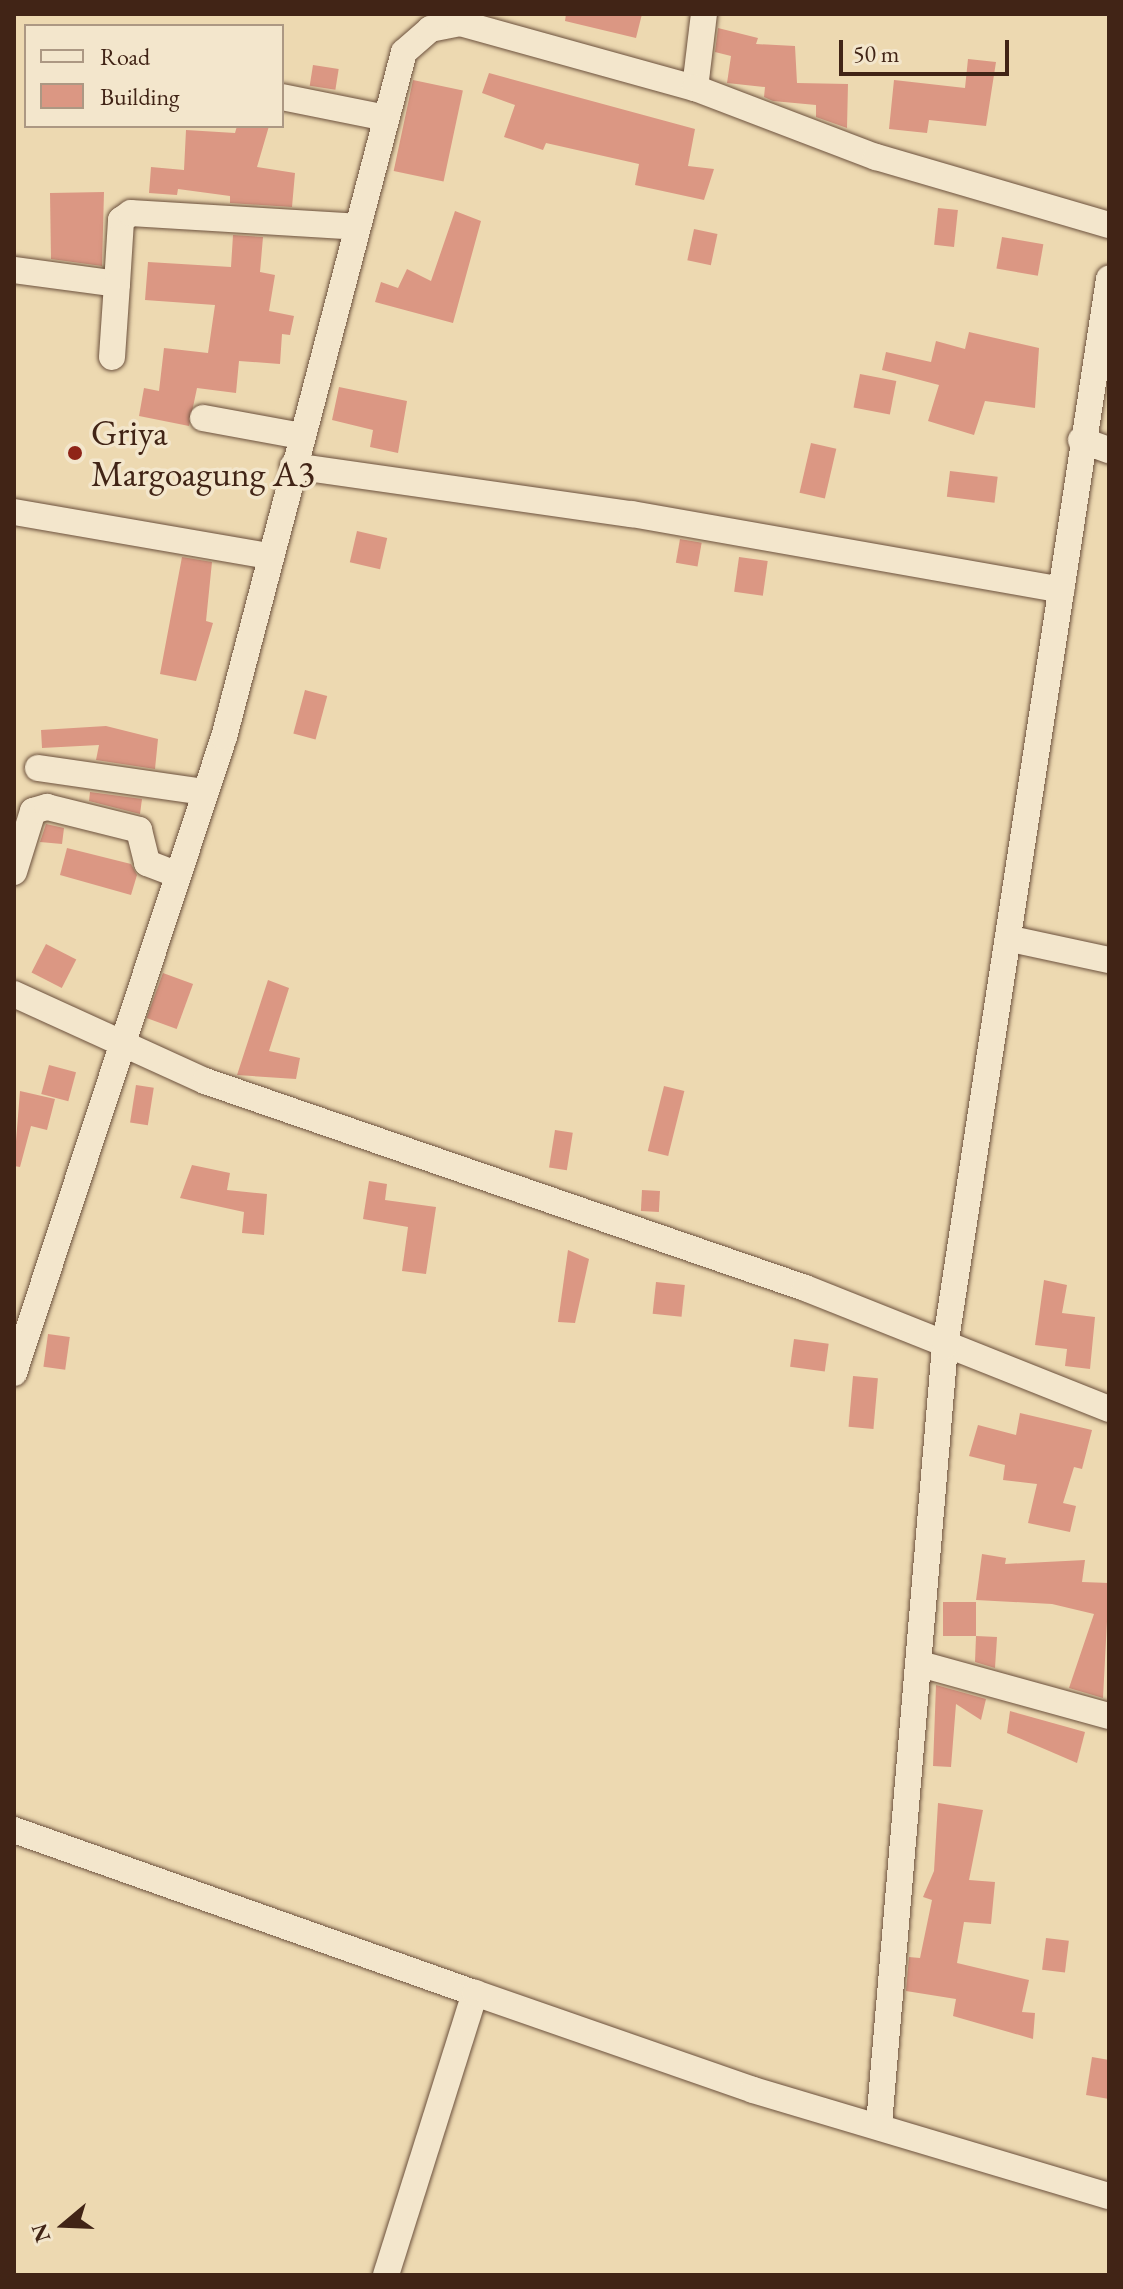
<!DOCTYPE html>
<style>
body{margin:0}
#map{position:relative;width:1123px;height:2289px;overflow:hidden;background:#edd9b1;font-family:"EB Garamond",serif}
div>[style]{position:absolute}
[style*='--x']{left:calc(var(--x)*1px);top:calc(var(--y)*1px);width:calc(var(--w)*1px);rotate:calc(var(--a)*1deg)}
.building>*{inset:0;background:#db9783;transform-origin:0 0}
.roads{filter:drop-shadow(0 0 2px #6c513d) drop-shadow(0 0 2px #6c513d)}
.minor>*{height:26px;margin:-13px;padding:0 13px;transform-origin:13px;border-radius:13px;background:#f3e6cc}
.dots>*{width:22px;height:22px;translate:-50% -50%;box-sizing:border-box;border:4px solid #f3e6cc;border-radius:50%}
span{translate:-50% -50%;white-space:nowrap;text-align:center;line-height:1.15;-webkit-text-stroke:7px #f3e6cc;paint-order:stroke}
.poi-label{font-size:36px;color:#412416}
.left{translate:0 -50%;text-align:left}
.frame{position:absolute;inset:0;border:16px solid #412416;pointer-events:none}
.legend{position:absolute;left:24px;top:24px;width:260px;height:104px;box-sizing:border-box;background:#f3e6cc;border:2px solid #ac9883;margin:0;padding:10px 14px;list-style:none;font-size:24px;color:#412416}
.legend li{display:flex;align-items:center;gap:16px;height:40px}
.legend b{width:40px;border:2px solid #ac9883}
.north{position:absolute;left:24px;top:2185px;width:80px;height:80px;-webkit-text-stroke:6px #f3e6cc;paint-order:stroke;rotate:251deg;font-size:22px;font-weight:700;line-height:32px;text-align:center;color:#412416}
.north::after{content:'';display:block;margin:auto;width:28px;height:36px;background:#412416;clip-path:polygon(50% 0,100% 100%,50% 72%,0 100%)}
.scale{position:absolute;left:839px;top:40px;width:170px;height:36px;box-sizing:border-box;border:4px solid #412416;border-top:0;padding-left:10px;font-size:24px;line-height:28px;white-space:nowrap;color:#412416;-webkit-text-stroke:6px #f3e6cc;paint-order:stroke}
</style>
<div id="map">
<div class="building">
<div style="clip-path:polygon(566px 14px,642px 14px,636px 38px,565px 21px)"></div>
<div style="clip-path:polygon(718px 28px,758px 38px,756px 44px,795px 46px,797px 83px,848px 84px,847px 128px,816px 117px,816px 105px,773px 101px,764px 97px,765px 87px,727px 83px,731px 56px,715px 52px)"></div>
<div style="clip-path:polygon(968px 59px,996px 62px,986px 126px,929px 120px,927px 133px,889px 129px,894px 80px,965px 88px)"></div>
<div style="left:313px;top:65px;width:26px;height:21px;rotate:9deg"></div>
<div style="clip-path:polygon(489px 73px,695px 129px,688px 166px,714px 169px,704px 200px,635px 185px,639px 164px,546px 143px,543px 150px,504px 137px,515px 105px,482px 93px)"></div>
<div style="left:413px;top:80px;width:51px;height:93px;rotate:12deg"></div>
<div style="clip-path:polygon(237px 126px,269px 126px,257px 167px,295px 173px,292px 207px,230px 203px,230px 196px,178px 189px,177px 195px,149px 193px,151px 167px,184px 170px,186px 130px,235px 133px)"></div>
<div style="clip-path:polygon(104px 192px,102px 266px,51px 259px,50px 193px)"></div>
<div style="left:938px;top:208px;width:20px;height:37px;rotate:6deg"></div>
<div style="clip-path:polygon(455px 211px,481px 221px,453px 323px,375px 302px,381px 282px,398px 288px,407px 269px,431px 281px)"></div>
<div style="left:694px;top:229px;width:24px;height:32px;rotate:12deg"></div>
<div style="clip-path:polygon(233px 235px,263px 237px,260px 272px,275px 275px,269px 311px,294px 316px,290px 335px,282px 334px,280px 364px,239px 361px,236px 393px,197px 388px,189px 426px,139px 416px,144px 388px,159px 391px,164px 348px,208px 353px,215px 305px,145px 300px,148px 262px,231px 267px)"></div>
<div style="left:1002px;top:237px;width:42px;height:32px;rotate:10deg"></div>
<div style="clip-path:polygon(969px 332px,1039px 348px,1035px 408px,985px 401px,974px 435px,928px 421px,939px 385px,882px 370px,886px 352px,931px 362px,936px 341px,965px 349px)"></div>
<div style="left:860px;top:374px;width:37px;height:34px;rotate:11deg"></div>
<div style="clip-path:polygon(339px 387px,407px 401px,398px 453px,370px 447px,373px 430px,332px 420px)"></div>
<div style="left:811px;top:443px;width:26px;height:51px;rotate:13deg"></div>
<div style="left:950px;top:471px;width:48px;height:26px;rotate:7deg"></div>
<div style="left:357px;top:531px;width:31px;height:32px;rotate:13deg"></div>
<div style="left:680px;top:539px;width:22px;height:24px;rotate:10deg"></div>
<div style="clip-path:polygon(182px 557px,212px 562px,206px 621px,213px 623px,196px 681px,160px 674px)"></div>
<div style="left:739px;top:557px;width:29px;height:35px;rotate:8deg"></div>
<div style="left:305px;top:690px;width:23px;height:45px;rotate:15deg"></div>
<div style="clip-path:polygon(106px 726px,158px 739px,155px 769px,96px 760px,99px 745px,42px 748px,41px 730px)"></div>
<div style="clip-path:polygon(90px 792px,142px 799px,140px 814px,89px 801px)"></div>
<div style="clip-path:polygon(46px 824px,64px 828px,62px 844px,40px 842px)"></div>
<div style="clip-path:polygon(67px 848px,131px 864px,137px 875px,131px 895px,60px 875px)"></div>
<div style="left:46px;top:944px;width:34px;height:32px;rotate:27deg"></div>
<div style="left:163px;top:973px;width:32px;height:48px;rotate:20deg"></div>
<div style="clip-path:polygon(268px 980px,289px 988px,269px 1051px,300px 1058px,296px 1079px,237px 1075px)"></div>
<div style="left:49px;top:1065px;width:28px;height:30px;rotate:15deg"></div>
<div style="left:136px;top:1085px;width:18px;height:38px;rotate:9deg"></div>
<div style="left:664px;top:1086px;width:21px;height:67px;rotate:14deg"></div>
<div style="clip-path:polygon(20px 1091px,55px 1099px,47px 1130px,31px 1126px,20px 1167px,14px 1166px)"></div>
<div style="left:555px;top:1130px;width:18px;height:38px;rotate:9deg"></div>
<div style="clip-path:polygon(192px 1165px,230px 1173px,227px 1190px,267px 1194px,264px 1235px,242px 1233px,244px 1212px,180px 1198px)"></div>
<div style="clip-path:polygon(369px 1181px,387px 1184px,385px 1200px,436px 1207px,426px 1274px,402px 1271px,408px 1227px,363px 1219px)"></div>
<div style="left:642px;top:1190px;width:18px;height:21px;rotate:3deg"></div>
<div style="clip-path:polygon(568px 1250px,589px 1259px,575px 1323px,558px 1322px)"></div>
<div style="clip-path:polygon(1044px 1280px,1067px 1285px,1062px 1313px,1095px 1317px,1090px 1369px,1065px 1366px,1067px 1349px,1035px 1345px)"></div>
<div style="left:656px;top:1282px;width:29px;height:32px;rotate:6deg"></div>
<div style="left:48px;top:1334px;width:22px;height:33px;rotate:8deg"></div>
<div style="left:794px;top:1339px;width:35px;height:28px;rotate:8deg"></div>
<div style="left:853px;top:1376px;width:25px;height:51px;rotate:5deg"></div>
<div style="clip-path:polygon(1020px 1413px,1092px 1430px,1082px 1469px,1074px 1467px,1063px 1503px,1076px 1506px,1070px 1532px,1028px 1523px,1037px 1484px,1003px 1480px,1005px 1465px,969px 1456px,978px 1425px,1016px 1435px)"></div>
<div style="clip-path:polygon(982px 1554px,1006px 1558px,1005px 1564px,1085px 1560px,1082px 1582px,1109px 1583px,1103px 1698px,1069px 1688px,1094px 1614px,1052px 1604px,976px 1600px)"></div>
<div style="left:943px;top:1602px;width:33px;height:34px"></div>
<div style="clip-path:polygon(976px 1636px,997px 1637px,995px 1668px,975px 1662px)"></div>
<div style="clip-path:polygon(936px 1685px,986px 1699px,981px 1720px,956px 1704px,951px 1767px,933px 1766px)"></div>
<div style="clip-path:polygon(1010px 1711px,1085px 1732px,1077px 1763px,1007px 1733px)"></div>
<div style="clip-path:polygon(938px 1803px,983px 1810px,969px 1880px,995px 1882px,991px 1924px,964px 1922px,957px 1963px,1029px 1980px,1022px 2012px,1035px 2013px,1033px 2039px,953px 2016px,956px 1999px,906px 1991px,909px 1957px,920px 1958px,932px 1900px,923px 1897px,934px 1871px)"></div>
<div style="left:1046px;top:1938px;width:23px;height:32px;rotate:7deg"></div>
<div style="clip-path:polygon(1092px 2057px,1109px 2060px,1109px 2099px,1086px 2095px)"></div>
</div>
<div class="roads">
<div class="minor">
<div style="--x:695;--y:88;--w:75;--a:-83.1"></div>
<div style="--x:282;--y:97;--w:106;--a:11.4"></div>
<div style="--x:14;--y:270;--w:104;--a:7.7"></div>
<div style="--x:117;--y:284;--w:64;--a:-86.4"></div>
<div style="--x:121;--y:220;--w:12;--a:-35"></div>
<div style="--x:131;--y:213;--w:226;--a:3.5"></div>
<div style="--x:112;--y:357;--w:73;--a:-86.1"></div>
<div style="--x:203;--y:418;--w:100;--a:10.4"></div>
<div style="--x:1081;--y:440;--w:30;--a:20"></div>
<div style="--x:293;--y:466;--w:342;--a:8.1"></div>
<div style="--x:632;--y:514;--w:436;--a:10"></div>
<div style="--x:14;--y:512;--w:260;--a:9.8"></div>
<div style="--x:38;--y:768;--w:168;--a:8.2"></div>
<div style="--x:14;--y:872;--w:64;--a:-72.7"></div>
<div style="--x:33;--y:811;--w:15;--a:-16"></div>
<div style="--x:47;--y:807;--w:95;--a:14"></div>
<div style="--x:139;--y:830;--w:34;--a:76"></div>
<div style="--x:147;--y:863;--w:31;--a:21"></div>
<div style="--x:1011;--y:939;--w:100;--a:12.1"></div>
<div style="--x:14;--y:994;--w:210;--a:24.5"></div>
<div style="--x:205;--y:1081;--w:635;--a:19.03"></div>
<div style="--x:805;--y:1288;--w:327;--a:21.7"></div>
<div style="--x:14;--y:1373;--w:670;--a:-71.73"></div>
<div style="--x:224;--y:737;--w:708;--a:-75.28"></div>
<div style="--x:404;--y:52;--w:35;--a:-41"></div>
<div style="--x:430;--y:29;--w:31;--a:-11"></div>
<div style="--x:460;--y:23;--w:244;--a:15.5"></div>
<div style="--x:695;--y:88;--w:194;--a:20.9"></div>
<div style="--x:876;--y:157;--w:243;--a:16.3"></div>
<div style="--x:920;--y:1664;--w:196;--a:15.4"></div>
<div style="--x:14;--y:1830;--w:489;--a:19.5"></div>
<div style="--x:879;--y:2124;--w:781;--a:-85.15"></div>
<div style="--x:945;--y:1346;--w:1080;--a:-81.26"></div>
<div style="--x:386;--y:2275;--w:296;--a:-72.5"></div>
<div style="--x:475;--y:1993;--w:294;--a:19.2"></div>
<div style="--x:753;--y:2090;--w:371;--a:16.6"></div>
</div>
</div>
<div class="dots">
<div style="left:75px;top:453px;background:#8f2418"></div>
</div>
<div class="poi-label">
<span class="left" style="left:91px;top:453px">Griya<br>Margoagung A3</span>
</div>
<div class="frame"></div>
<ul class="legend">
<li><b style="height:10px;background:#f3e6cc"></b>Road</li>
<li><b style="height:22px;background:#db9783"></b>Building</li>
</ul>
<div class="north">N</div>
<div class="scale">50 m</div>
</div>
